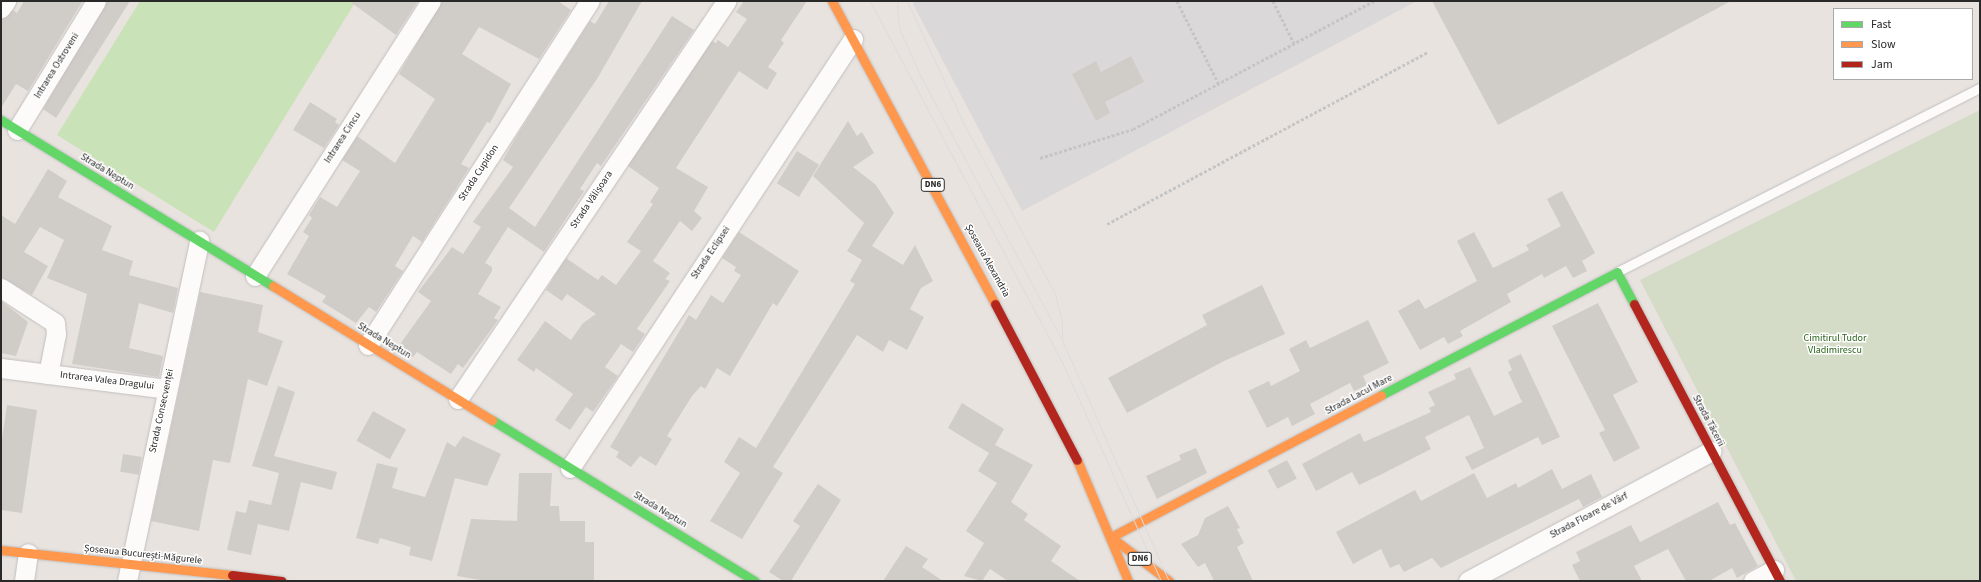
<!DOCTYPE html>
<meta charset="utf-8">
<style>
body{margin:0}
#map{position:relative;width:1981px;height:582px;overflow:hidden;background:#e8e3de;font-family:"Source Sans 3",sans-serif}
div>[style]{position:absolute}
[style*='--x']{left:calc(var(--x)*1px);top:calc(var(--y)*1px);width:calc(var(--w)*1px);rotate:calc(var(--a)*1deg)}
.industrial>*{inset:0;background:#dbd8da}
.green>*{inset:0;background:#c9e2b7}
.cemetery>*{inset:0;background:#d4dbc6}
.building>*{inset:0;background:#d0cdc9;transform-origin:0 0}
.path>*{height:2.5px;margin-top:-1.25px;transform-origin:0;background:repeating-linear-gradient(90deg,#c6c5c5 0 3px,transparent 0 5px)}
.roads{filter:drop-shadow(0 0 1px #c1bfc0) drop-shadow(0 0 1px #c1bfc0)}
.lane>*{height:9px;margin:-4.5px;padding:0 4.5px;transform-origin:4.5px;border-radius:4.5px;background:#fcfbfa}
.street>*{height:19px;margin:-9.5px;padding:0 9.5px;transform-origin:9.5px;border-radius:9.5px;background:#fcfbfa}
.fast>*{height:9px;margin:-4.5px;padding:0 4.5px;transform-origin:4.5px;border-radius:4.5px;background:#63d668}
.slow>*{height:9px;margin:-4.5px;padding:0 4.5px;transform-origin:4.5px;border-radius:4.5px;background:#ff974d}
.jam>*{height:9px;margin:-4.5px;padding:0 4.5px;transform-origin:4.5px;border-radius:4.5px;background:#b3261e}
.tram>*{height:1px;margin:-0.5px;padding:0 0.5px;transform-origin:0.5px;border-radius:0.5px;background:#dddcde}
span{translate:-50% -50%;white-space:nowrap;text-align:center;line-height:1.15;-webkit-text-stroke:3px #fff;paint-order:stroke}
.shield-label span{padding:1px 3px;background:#fff;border:1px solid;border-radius:3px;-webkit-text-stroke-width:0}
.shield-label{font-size:9px;color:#292929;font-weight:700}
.street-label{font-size:10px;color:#292929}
.park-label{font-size:10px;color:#29641a}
.frame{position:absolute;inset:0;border:2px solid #292929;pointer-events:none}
.legend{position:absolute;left:1833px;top:8px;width:140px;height:72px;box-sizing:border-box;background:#fff;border:1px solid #a9a9a9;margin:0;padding:5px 7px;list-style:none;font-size:12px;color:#292929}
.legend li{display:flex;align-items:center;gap:8px;height:20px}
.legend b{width:20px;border:1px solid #a9a9a9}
</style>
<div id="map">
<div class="industrial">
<div style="clip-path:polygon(914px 1px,1417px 1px,1022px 211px,913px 4px)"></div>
</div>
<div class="green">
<div style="clip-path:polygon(140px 1px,356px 1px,214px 232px,57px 135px)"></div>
</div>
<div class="cemetery">
<div style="clip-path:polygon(1980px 110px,1980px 581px,1796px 581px,1640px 280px)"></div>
</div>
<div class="building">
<div style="clip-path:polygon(24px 1px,82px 2px,28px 91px,16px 84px,1px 108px,1px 19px,13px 10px,17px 13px)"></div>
<div style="clip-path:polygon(107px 1px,130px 1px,56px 118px,43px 109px)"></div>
<div style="clip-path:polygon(349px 1px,418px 1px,396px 35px)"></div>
<div style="clip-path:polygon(442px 1px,558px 1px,571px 10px,539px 59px,479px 27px,462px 54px,511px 84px,490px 123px,487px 122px,461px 164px,469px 168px,422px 242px,413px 236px,395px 266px,403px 271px,376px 312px,369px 307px,356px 323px,322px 302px,326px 296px,287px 274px,309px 236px,303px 232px,312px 218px,309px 215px,320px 197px,337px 207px,360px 171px,342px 160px,357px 136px,395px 163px,435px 99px,399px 74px)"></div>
<div style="clip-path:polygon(609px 1px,642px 1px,597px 79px,509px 208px,535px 227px,672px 16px,694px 30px,601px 166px,597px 163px,580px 189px,584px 191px,544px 252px,508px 227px,485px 263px,492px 267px,492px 271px,478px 294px,501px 307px,494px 318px,498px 320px,463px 368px,458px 364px,451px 374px,417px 352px,413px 357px,398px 347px,431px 301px,418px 292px,452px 247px,463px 254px,481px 227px,473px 222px,513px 167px,503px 160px,518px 134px,590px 21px,595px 24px)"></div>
<div style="clip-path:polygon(744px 1px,807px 1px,781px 40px,784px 43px,768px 67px,777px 73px,767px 90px,739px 71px,676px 168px,708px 187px,694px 211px,702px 218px,692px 231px,680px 221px,653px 261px,670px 273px,665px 279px,670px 281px,637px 329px,645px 334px,633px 352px,621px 344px,605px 367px,618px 376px,593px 412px,586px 407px,570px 430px,555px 420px,573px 394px,536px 368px,534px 372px,517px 360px,545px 321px,571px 340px,583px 323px,596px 314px,567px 294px,562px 301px,546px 290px,566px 258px,598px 280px,602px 275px,616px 285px,641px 251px,627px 242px,653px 204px,650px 202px,659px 188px,628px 166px,712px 41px,716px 43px,718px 40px,728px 47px,747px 19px,736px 12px)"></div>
<div style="clip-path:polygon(1432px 1px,1731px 1px,1498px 125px)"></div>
<div style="clip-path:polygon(1131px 56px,1144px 82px,1105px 102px,1110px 113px,1096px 121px,1072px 74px,1096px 61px,1101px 72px)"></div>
<div style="clip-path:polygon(310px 102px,337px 119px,335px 122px,339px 125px,324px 148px,293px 130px)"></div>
<div style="clip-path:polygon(848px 121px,857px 136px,862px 132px,874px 153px,853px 167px,876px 185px,894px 213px,872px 246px,903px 265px,915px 245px,933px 281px,921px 288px,910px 309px,924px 317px,907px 350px,889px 340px,883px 352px,857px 335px,773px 467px,783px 473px,742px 539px,710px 521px,740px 473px,724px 462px,739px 437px,756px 448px,855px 284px,850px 281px,862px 260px,847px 251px,864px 223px,813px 176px)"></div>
<div style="left:797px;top:151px;width:26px;height:38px;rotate:32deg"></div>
<div style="clip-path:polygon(48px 169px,67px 181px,58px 197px,112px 226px,102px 250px,133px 261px,129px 275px,178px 288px,173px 313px,139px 303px,129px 348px,163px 356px,159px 377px,72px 364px,87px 294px,47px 278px,64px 240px,40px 227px,24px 252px,48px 266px,32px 295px,1px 277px,1px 215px,15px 224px)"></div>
<div style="clip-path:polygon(1562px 191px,1595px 253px,1582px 261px,1587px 271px,1573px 278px,1566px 266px,1544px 278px,1542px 274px,1507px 294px,1511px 302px,1460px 331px,1463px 336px,1448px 344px,1444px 337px,1420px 350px,1398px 311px,1419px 299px,1425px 309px,1477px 281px,1457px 241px,1474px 232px,1493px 268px,1529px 250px,1526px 245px,1561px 226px,1547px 199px)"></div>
<div style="clip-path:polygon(739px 232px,799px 271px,777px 306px,773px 303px,730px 376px,717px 368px,705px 389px,701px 386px,692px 396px,667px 436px,672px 439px,656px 466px,640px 456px,631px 467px,616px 457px,619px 452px,610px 447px,689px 315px,696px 320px,711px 295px,723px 303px,741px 275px,734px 271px,736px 267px,722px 258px)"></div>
<div style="clip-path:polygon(1262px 285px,1285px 334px,1224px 361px,1127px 413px,1108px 378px,1207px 325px,1202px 315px)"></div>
<div style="clip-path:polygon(200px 292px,263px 305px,258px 332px,283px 341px,267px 386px,248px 379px,230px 463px,213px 460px,199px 531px,151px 521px)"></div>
<div style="clip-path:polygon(1px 301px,28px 322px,16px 356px,1px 353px)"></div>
<div style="clip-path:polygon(1598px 303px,1638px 382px,1613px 395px,1640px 448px,1614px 462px,1599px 433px,1605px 430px,1552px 326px)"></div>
<div style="clip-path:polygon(1368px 320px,1389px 363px,1363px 376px,1367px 385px,1354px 391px,1350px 383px,1310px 404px,1315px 414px,1292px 426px,1288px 417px,1267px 428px,1248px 391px,1269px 381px,1271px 386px,1300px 371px,1289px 349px,1306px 340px,1310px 348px)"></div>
<div style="clip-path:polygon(1521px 354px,1560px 437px,1542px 445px,1538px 437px,1472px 470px,1465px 457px,1484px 448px,1469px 415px,1425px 437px,1431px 449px,1380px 475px,1359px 485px,1352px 472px,1316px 491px,1302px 464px,1360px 433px,1364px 442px,1431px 412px,1429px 408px,1435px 405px,1428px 392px,1456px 379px,1454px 374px,1470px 367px,1494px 416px,1522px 402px,1508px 372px,1512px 370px,1508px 360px)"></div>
<div style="clip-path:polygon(278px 386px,295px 392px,274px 456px,337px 472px,332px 490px,301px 482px,289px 531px,258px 524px,251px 555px,227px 550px,236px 511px,246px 513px,249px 500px,271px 505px,279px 473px,252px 466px)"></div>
<div style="clip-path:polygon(962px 403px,1004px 429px,995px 445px,1033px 465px,1011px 502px,1028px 514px,1024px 520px,1061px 546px,1051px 561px,1080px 581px,1008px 581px,990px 569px,982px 581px,964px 576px,984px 543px,966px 531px,997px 483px,978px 471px,989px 453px,948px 428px)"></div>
<div style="clip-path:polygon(7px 405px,37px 410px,22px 513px,1px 510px,1px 446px)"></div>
<div style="left:373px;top:411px;width:38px;height:34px;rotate:29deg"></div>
<div style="clip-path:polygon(463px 436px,501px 454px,487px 486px,455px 478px,432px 561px,409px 555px,411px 547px,380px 538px,378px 544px,356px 538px,377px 463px,398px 468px,392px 488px,425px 497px,447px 442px,455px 447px)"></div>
<div style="clip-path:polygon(1196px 448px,1207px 473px,1157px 499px,1146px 476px,1181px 460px,1179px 455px)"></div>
<div style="left:123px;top:454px;width:19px;height:18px;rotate:9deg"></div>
<div style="left:1287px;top:460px;width:21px;height:22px;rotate:62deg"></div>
<div style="clip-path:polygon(1552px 469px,1562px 489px,1591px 474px,1602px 497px,1583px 507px,1579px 499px,1441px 568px,1432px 558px,1404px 572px,1399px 564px,1390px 568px,1381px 549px,1353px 564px,1336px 532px,1415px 490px,1421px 501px,1474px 473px,1487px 498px,1516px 483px,1518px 488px)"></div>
<div style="clip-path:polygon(519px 473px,552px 473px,550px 506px,559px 506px,560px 521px,585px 521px,585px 542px,594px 542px,594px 581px,486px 581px,457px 576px,471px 519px,517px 521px)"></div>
<div style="clip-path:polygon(818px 484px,841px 500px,791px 581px,783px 581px,769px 572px,800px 526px,793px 521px)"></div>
<div style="clip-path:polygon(1718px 502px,1730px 525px,1735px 523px,1758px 566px,1737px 578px,1732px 568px,1709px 581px,1686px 581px,1668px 549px,1634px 566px,1642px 581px,1580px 581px,1572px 565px,1580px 561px,1576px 552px,1631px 525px,1640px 542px)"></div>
<div style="clip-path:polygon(1228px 506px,1240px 528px,1237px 529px,1244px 543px,1237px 547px,1253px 581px,1214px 581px,1205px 563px,1198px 567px,1181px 544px,1198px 535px,1205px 518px)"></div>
<div style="clip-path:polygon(906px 546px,928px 559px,922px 567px,943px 581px,883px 581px)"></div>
</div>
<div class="path">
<div style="--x:1177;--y:1;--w:93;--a:63.2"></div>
<div style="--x:1273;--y:1;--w:47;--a:63.4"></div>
<div style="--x:1040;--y:158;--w:97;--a:-17.3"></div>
<div style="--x:1133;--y:129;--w:273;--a:-28"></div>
<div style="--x:1107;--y:224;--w:364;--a:-28.2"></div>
</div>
<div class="roads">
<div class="lane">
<div style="--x:1617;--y:272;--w:407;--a:-26.9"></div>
</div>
<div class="street">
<div style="--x:1;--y:8;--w:9;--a:-54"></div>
<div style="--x:17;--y:130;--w:151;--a:-58.5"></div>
<div style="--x:255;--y:276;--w:326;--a:-57.4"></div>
<div style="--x:1;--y:288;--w:64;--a:32.9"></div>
<div style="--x:55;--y:323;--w:11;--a:85"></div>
<div style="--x:56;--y:334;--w:41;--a:101.3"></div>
<div style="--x:368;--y:345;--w:409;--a:-57.2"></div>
<div style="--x:1;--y:368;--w:167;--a:7.2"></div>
<div style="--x:458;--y:399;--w:480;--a:-56"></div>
<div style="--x:570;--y:468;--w:514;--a:-56.59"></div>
<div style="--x:24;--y:581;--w:28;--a:-82"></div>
<div style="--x:127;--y:581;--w:348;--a:-78"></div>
<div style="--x:1468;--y:581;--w:276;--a:-28.1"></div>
<div style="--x:1753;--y:581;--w:24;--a:-28"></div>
</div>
<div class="fast">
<div style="--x:1;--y:120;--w:319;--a:31.4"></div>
<div style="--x:1381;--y:395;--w:266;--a:-27.5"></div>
<div style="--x:1617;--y:272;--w:36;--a:62"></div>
<div style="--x:492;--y:420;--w:308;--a:31.5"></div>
</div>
<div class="slow">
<div style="--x:832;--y:1;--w:344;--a:61.7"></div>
<div style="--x:273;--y:286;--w:257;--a:31.5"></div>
<div style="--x:1077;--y:460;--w:131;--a:67.1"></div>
<div style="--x:1111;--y:537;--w:305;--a:-27.7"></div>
<div style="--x:1111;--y:537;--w:73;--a:37.2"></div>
<div style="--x:1;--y:550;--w:232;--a:6.2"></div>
</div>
<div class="jam">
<div style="--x:995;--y:304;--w:176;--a:62.3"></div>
<div style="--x:1634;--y:304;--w:313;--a:62.2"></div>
<div style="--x:232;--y:575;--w:50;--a:6.8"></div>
</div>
</div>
<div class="tram">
<div style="--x:870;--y:1;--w:411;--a:62"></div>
<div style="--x:1063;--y:364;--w:238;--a:65.7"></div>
<div style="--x:897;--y:1;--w:27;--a:86"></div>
<div style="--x:899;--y:28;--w:54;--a:65.8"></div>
<div style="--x:921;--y:77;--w:298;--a:61.8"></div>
<div style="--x:1062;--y:340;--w:264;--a:66.1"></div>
<div style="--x:907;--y:1;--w:138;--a:65.1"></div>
<div style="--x:965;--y:126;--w:191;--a:61.8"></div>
<div style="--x:1055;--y:294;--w:29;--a:76"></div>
<div style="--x:1062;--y:322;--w:18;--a:90"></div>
</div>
<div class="shield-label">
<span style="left:933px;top:185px">DN6</span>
<span style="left:1140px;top:559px">DN6</span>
</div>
<div class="street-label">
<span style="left:57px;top:66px;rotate:-58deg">Intrarea Ostroveni</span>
<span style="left:343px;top:138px;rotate:-57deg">Intrarea Cincu</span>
<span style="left:107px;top:172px;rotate:31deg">Strada Neptun</span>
<span style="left:479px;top:173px;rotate:-57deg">Strada Cupidon</span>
<span style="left:592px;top:200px;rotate:-56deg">Strada Vălișoara</span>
<span style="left:711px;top:253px;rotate:-56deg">Strada Eclipsei</span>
<span style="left:987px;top:261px;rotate:61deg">Șoseaua Alexandria</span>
<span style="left:384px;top:341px;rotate:31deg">Strada Neptun</span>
<span style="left:107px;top:381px;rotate:7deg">Intrarea Valea Dragului</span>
<span style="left:1359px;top:395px;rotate:-28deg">Strada Lacul Mare</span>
<span style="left:162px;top:411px;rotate:-78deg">Strada Consecvenței</span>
<span style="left:1708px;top:421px;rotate:62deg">Strada Tăcerii</span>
<span style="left:660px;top:510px;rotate:31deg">Strada Neptun</span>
<span style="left:1589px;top:516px;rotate:-28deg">Strada Floare de Vârf</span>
<span style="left:143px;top:555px;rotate:6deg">Șoseaua București-Măgurele</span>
</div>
<div class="park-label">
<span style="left:1835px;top:344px">Cimitirul Tudor<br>Vladimirescu</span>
</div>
<div class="frame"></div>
<ul class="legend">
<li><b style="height:5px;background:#63d668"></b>Fast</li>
<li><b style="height:5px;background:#ff974d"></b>Slow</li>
<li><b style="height:5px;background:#b3261e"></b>Jam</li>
</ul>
</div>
